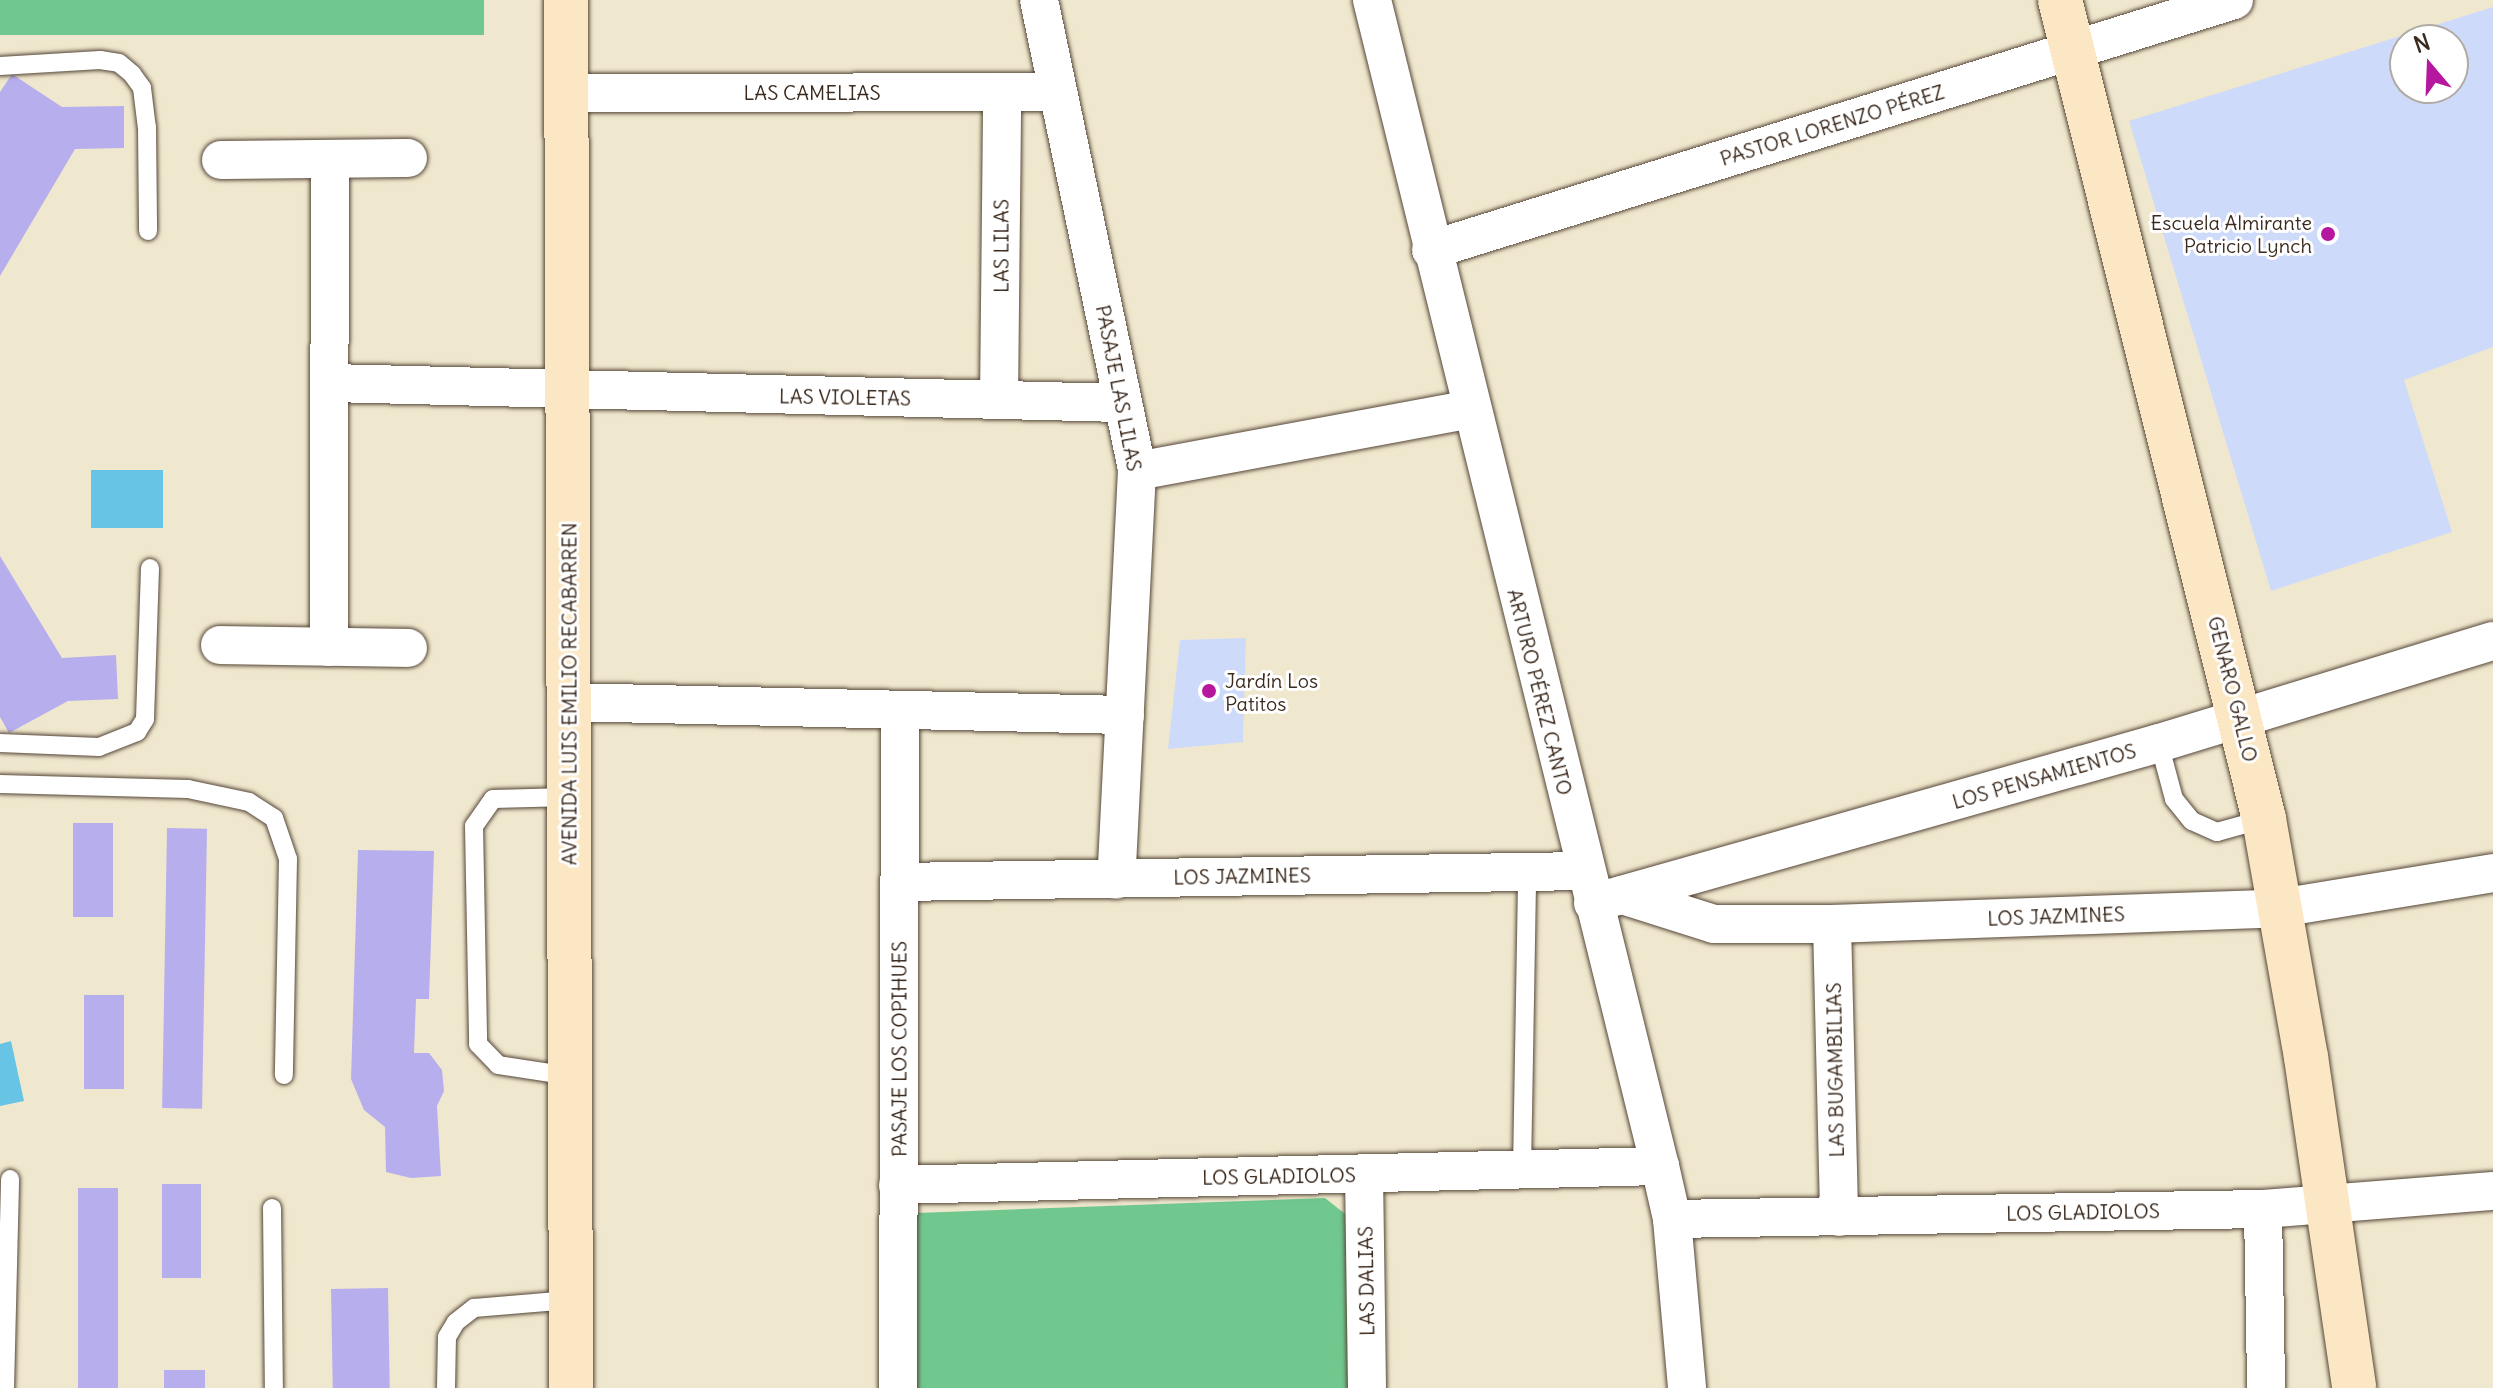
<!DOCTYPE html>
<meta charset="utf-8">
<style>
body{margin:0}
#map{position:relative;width:2493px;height:1388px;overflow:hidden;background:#f0e8ce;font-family:Delius,sans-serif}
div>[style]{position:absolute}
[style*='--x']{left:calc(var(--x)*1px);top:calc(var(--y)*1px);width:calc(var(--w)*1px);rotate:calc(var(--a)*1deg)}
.built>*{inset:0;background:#cedafa}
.green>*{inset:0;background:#70c88e;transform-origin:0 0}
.water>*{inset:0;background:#67c4e5;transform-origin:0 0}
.building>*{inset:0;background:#b7aeee;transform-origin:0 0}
.roads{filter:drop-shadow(0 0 2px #564638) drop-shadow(0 0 2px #564638)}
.lane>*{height:18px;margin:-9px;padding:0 9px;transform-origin:9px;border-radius:9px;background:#fff}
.street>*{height:38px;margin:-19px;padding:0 19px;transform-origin:19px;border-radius:19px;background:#fff}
.secondary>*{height:44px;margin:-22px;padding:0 22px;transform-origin:22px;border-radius:22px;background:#fbe7c3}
.dots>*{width:22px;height:22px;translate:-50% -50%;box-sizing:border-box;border:4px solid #fff;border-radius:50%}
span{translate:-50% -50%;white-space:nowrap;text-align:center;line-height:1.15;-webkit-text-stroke:6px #fff;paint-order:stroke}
.street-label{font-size:20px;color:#3b2a1e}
.poi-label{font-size:20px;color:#3b2a1e}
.right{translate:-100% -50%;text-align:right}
.left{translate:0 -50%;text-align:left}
.north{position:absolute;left:2389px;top:24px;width:80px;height:80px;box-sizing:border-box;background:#fff;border:2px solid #b1aaa5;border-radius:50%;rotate:341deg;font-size:22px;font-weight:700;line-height:32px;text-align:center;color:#3b2a1e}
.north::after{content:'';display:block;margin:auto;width:28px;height:36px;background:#b5179e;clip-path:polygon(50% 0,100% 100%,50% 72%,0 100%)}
</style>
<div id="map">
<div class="built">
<div style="clip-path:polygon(evenodd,2493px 7px,2493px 347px,2404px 380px,2452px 532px,2271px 591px,2129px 121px,2493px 7px,2453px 40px,2453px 88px,2405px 88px,2405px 40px,2453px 40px)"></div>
<div style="clip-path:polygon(1246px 638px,1243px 742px,1168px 749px,1180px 640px)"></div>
</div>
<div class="green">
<div style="left:0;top:0;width:484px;height:35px"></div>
<div style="clip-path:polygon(1325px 1198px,1349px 1217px,1351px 1388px,916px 1388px,917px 1213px)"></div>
</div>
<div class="water">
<div style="left:163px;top:470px;width:58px;height:72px;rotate:90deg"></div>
<div style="clip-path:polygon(11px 1041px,24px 1101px,0 1106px,0 1044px)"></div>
</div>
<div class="building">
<div style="clip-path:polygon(12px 74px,62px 107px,124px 106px,124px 148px,75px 149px,0 276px,0 92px)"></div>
<div style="clip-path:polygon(0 556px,62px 658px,116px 655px,118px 699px,68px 701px,9px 733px,0 717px)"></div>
<div style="left:113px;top:823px;width:94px;height:40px;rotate:90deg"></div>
<div style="left:167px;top:828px;width:40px;height:280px;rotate:1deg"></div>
<div style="clip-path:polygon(358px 850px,434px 851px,429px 999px,416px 999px,414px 1053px,429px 1053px,442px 1070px,444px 1091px,437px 1106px,441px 1176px,411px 1178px,386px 1172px,385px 1127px,364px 1110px,351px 1079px)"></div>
<div style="left:84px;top:995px;width:40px;height:94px"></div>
<div style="left:162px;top:1184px;width:39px;height:94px"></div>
<div style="left:78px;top:1188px;width:40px;height:200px"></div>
<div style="left:388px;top:1288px;width:100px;height:57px;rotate:89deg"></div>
<div style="left:205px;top:1370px;width:18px;height:41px;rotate:90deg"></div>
</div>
<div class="roads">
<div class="lane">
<div style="--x:0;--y:66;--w:100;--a:-3.4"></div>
<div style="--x:100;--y:60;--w:19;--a:9"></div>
<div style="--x:119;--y:63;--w:17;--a:40"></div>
<div style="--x:132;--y:74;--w:17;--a:54"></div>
<div style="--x:142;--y:88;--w:39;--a:83"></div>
<div style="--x:147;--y:127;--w:104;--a:89.4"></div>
<div style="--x:0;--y:743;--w:99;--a:2.3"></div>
<div style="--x:99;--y:747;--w:41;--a:-21.5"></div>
<div style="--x:137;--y:732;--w:15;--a:-58"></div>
<div style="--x:145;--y:719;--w:151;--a:-88.1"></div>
<div style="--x:2159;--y:743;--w:58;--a:75"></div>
<div style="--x:2174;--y:799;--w:28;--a:51"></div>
<div style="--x:2192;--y:821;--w:27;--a:24"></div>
<div style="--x:2217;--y:832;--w:49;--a:-15.5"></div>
<div style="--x:0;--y:784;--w:188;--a:1.5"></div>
<div style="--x:188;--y:789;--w:62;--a:12"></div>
<div style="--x:249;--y:802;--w:30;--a:33"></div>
<div style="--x:274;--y:818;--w:43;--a:71.1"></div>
<div style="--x:288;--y:859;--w:216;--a:91.1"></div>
<div style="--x:569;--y:797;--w:76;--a:178.5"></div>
<div style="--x:493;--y:799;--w:33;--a:125"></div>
<div style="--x:474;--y:826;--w:218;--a:88.9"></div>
<div style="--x:478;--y:1044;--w:29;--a:46"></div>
<div style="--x:498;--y:1065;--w:73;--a:8.7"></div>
<div style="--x:1522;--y:1170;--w:298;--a:-89"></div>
<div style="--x:272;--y:1208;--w:180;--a:89.4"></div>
<div style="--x:5;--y:1388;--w:209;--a:-88.6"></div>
<div style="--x:446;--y:1388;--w:51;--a:-88.9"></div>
<div style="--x:447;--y:1337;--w:17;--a:-59"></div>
<div style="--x:456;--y:1322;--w:23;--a:-38"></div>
<div style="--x:474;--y:1308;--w:96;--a:-4.8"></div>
</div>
<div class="street">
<div style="--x:1039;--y:0;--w:481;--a:78.2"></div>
<div style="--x:1137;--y:471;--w:409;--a:92.9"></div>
<div style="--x:1372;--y:0;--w:1201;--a:76.13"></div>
<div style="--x:1660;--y:1166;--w:54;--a:77.2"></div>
<div style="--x:1672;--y:1219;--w:170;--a:84.9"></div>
<div style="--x:567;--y:93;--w:491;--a:-0.1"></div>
<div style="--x:221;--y:160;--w:187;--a:-0.6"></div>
<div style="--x:1431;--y:250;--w:841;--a:-17.29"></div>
<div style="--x:331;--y:383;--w:792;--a:1.45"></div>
<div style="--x:999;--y:400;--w:308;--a:-89.4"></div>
<div style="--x:1137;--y:471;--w:339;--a:-10.5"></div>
<div style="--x:220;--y:645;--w:188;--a:0.9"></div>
<div style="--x:329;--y:647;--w:487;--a:-89.9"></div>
<div style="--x:568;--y:702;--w:557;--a:1.34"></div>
<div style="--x:900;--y:882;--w:684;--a:-0.92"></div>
<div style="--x:1622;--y:895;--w:96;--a:17.5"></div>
<div style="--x:1714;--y:924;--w:118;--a:0"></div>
<div style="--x:1832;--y:924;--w:448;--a:-2"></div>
<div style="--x:2280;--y:908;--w:216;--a:-9.3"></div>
<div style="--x:1593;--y:903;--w:588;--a:-15.78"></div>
<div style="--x:2159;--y:743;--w:349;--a:-17"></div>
<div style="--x:1832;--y:924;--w:293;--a:88.6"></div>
<div style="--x:1364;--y:1173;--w:215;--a:89.2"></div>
<div style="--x:898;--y:1185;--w:762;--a:-1.43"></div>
<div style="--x:2263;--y:1209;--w:179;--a:89"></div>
<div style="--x:1672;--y:1219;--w:591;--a:-0.97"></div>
<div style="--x:2263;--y:1209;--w:231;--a:-4.5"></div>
<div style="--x:898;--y:1388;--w:678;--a:-89.83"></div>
</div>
<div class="secondary">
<div style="--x:566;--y:0;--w:1388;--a:89.79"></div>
<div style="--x:2060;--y:0;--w:844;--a:76.01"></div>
<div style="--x:2264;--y:819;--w:242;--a:80"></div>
<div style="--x:2306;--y:1057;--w:334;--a:81.7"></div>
</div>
</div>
<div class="dots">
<div style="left:2328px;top:234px;background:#b5179e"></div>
<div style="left:1209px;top:691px;background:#b5179e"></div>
</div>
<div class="street-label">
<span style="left:812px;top:92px">LAS CAMELIAS</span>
<span style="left:1832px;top:125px;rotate:-17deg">PASTOR LORENZO PÉREZ</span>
<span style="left:1001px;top:246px;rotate:-90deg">LAS LILAS</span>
<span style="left:1119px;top:388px;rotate:79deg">PASAJE LAS LILAS</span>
<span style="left:845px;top:397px;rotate:1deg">LAS VIOLETAS</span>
<span style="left:2233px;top:689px;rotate:76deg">GENARO GALLO</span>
<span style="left:1540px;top:692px;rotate:76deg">ARTURO PÉREZ CANTO</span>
<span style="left:569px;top:694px;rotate:-90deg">AVENIDA LUIS EMILIO RECABARREN</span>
<span style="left:2044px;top:776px;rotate:-16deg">LOS PENSAMIENTOS</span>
<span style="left:1242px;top:876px;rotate:-1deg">LOS JAZMINES</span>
<span style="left:2056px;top:916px;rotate:-2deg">LOS JAZMINES</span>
<span style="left:899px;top:1049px;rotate:-90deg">PASAJE LOS COPIHUES</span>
<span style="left:1835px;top:1070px;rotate:-91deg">LAS BUGAMBILIAS</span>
<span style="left:1279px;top:1176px;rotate:-1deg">LOS GLADIOLOS</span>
<span style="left:2083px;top:1212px;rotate:-1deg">LOS GLADIOLOS</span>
<span style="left:1366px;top:1281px;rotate:-91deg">LAS DALIAS</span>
</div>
<div class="poi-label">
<span class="right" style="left:2312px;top:234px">Escuela Almirante<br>Patricio Lynch</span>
<span class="left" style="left:1225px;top:692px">Jardín Los<br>Patitos</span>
</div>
<div class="north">N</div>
</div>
